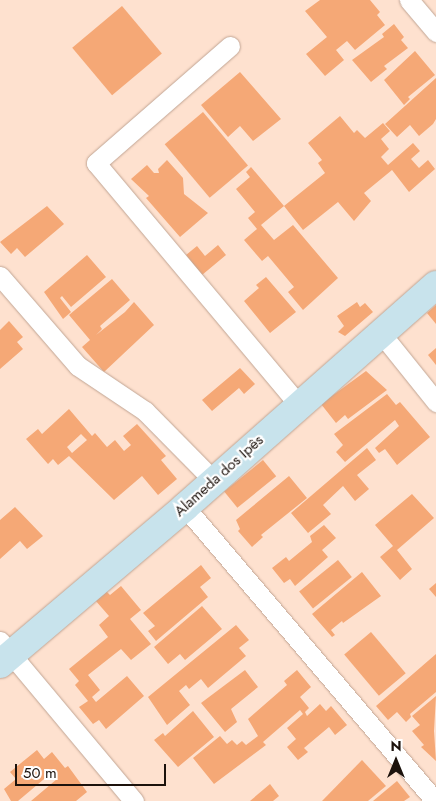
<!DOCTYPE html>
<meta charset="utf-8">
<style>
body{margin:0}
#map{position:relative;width:436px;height:801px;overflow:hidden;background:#fee1cf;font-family:Jost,sans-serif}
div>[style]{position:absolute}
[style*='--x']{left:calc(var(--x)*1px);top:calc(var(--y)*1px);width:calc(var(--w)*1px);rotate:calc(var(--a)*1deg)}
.building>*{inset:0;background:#f5a876;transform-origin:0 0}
.roads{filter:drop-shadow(0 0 1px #c1a594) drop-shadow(0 0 1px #c1a594)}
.street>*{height:19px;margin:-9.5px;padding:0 9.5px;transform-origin:9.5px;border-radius:9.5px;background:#fff}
.secondary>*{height:28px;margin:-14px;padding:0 14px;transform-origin:14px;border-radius:14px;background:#c8e3ec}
span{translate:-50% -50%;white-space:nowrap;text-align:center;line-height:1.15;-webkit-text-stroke:4.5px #fff;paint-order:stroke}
.street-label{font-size:15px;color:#1c120c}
.north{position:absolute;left:371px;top:736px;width:50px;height:50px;-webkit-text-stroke:4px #fff;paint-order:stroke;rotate:0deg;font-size:14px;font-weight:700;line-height:20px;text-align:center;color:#1c120c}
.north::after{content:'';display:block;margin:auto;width:18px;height:22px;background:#1c120c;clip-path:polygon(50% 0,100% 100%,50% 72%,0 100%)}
.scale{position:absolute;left:15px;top:764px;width:151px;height:22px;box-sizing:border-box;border:2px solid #1c120c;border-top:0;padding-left:6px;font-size:15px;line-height:18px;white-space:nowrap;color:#1c120c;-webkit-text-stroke:4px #fff;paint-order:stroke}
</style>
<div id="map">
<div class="building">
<div style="clip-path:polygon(320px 0,370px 0,380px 12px,377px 15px,385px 25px,355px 50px,347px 41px,336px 50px,344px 60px,325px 76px,306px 54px,327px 37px,305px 11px)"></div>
<div style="left:122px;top:6px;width:62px;height:65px;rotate:50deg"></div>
<div style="clip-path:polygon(394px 24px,404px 37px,401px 40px,408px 48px,384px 66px,387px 69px,371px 82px,352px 60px,384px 37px,382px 34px)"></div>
<div style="clip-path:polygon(415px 51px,435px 75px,408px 97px,410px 99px,404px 105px,384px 80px)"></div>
<div style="clip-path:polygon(240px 72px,281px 119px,253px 141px,240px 126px,228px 137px,201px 105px)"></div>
<div style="clip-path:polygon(436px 78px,436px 119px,433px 124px,419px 136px,410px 125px,397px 137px,385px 124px)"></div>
<div style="left:203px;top:112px;width:70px;height:50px;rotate:50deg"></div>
<div style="clip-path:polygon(340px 116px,354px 133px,357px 130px,365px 138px,383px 123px,390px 131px,381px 139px,389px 149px,381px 157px,388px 165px,413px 143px,420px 151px,411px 159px,419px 168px,428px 160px,435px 169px,409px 192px,392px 170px,364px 193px,371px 201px,354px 221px,338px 202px,303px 230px,284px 206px,261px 225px,274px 240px,293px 225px,338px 278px,303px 310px,288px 292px,294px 287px,268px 256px,262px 261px,244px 240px,257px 229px,248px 218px,255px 212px,236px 189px,250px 177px,246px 172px,251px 167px,284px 206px,325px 173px,318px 163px,322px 160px,308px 143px)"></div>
<div style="clip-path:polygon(167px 160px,183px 178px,184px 194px,208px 213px,180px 237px,146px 198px,149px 196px,131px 179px,147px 165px,154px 173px,159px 173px,158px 169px)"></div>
<div style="clip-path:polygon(47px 206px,64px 224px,25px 257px,17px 248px,11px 254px,0 242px)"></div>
<div style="clip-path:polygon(218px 245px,226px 255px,202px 275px,186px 255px,197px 246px,205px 256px)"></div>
<div style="clip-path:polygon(87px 255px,106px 277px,71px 307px,62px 296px,60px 298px,71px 312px,63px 319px,44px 292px)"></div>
<div style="clip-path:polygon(266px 277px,296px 312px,270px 333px,244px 301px,259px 288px,256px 285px)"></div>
<div style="clip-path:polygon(112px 279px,130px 300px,100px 326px,102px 329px,96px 335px,125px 312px,134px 302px,154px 325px,104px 372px,82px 347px,90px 340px,69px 315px)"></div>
<div style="clip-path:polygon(357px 302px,360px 307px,365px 303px,373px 312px,345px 336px,338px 332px,344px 326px,337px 316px)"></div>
<div style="clip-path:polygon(436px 305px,436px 324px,427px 313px)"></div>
<div style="clip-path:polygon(9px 321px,23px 337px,17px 342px,23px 349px,0 369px,0 330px)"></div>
<div style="clip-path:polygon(436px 348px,436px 365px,428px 355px)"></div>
<div style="clip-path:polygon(240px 368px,255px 384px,244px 394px,239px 388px,212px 411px,202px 400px)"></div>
<div style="clip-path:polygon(366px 371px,387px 390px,348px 419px,345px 415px,336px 423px,321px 404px)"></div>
<div style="clip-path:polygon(387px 394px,396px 405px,400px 402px,430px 437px,397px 465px,385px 449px,379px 453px,375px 448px,399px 426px,395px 420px,345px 462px,336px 452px,343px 445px,334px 434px)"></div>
<div style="clip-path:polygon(evenodd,69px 409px,92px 436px,95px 433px,107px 447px,115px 440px,124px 451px,131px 445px,123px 436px,137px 424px,166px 456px,161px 460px,177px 479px,158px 495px,142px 476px,114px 500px,69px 456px,58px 465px,53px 459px,48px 464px,26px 439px,38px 429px,42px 434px,69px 409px,81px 434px,87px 440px,72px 453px,67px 447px,81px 434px)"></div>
<div style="clip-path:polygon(367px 448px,376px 460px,357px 475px,369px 489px,355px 501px,343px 486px,323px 505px,331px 514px,308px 533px,291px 513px)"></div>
<div style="left:263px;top:460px;width:21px;height:50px;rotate:51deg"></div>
<div style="clip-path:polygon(289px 476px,307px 498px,261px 535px,263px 537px,252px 547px,238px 531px,240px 529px,236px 520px)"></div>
<div style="clip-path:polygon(412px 494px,434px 518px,397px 550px,412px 569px,400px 580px,380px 557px,393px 546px,375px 525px)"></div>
<div style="clip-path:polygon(15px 507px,43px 536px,27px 549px,20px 541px,0 559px,0 520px)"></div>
<div style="clip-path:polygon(324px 525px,336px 538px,322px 550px,328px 557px,295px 586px,290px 579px,284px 583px,272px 568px,286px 557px,289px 561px,312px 542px,310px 536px)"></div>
<div style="left:338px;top:560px;width:22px;height:50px;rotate:51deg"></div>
<div style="clip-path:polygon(201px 565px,211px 578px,200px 587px,208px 597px,156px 641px,148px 631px,155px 626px,143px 613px)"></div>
<div style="clip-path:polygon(362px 572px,381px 596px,343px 623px,342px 621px,331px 630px,335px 635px,332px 637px,312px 614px)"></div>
<div style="clip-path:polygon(436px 583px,436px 597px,429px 589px)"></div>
<div style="clip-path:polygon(121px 586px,141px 610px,130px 619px,151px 644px,131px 660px,121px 649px,88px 675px,100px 690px,92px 697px,96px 702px,127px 676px,144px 696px,106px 729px,99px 720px,93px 724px,79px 707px,88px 701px,75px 685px,79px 681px,69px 669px,108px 637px,99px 625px,109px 616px,95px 600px,106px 591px,110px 595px)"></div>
<div style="clip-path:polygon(202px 606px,222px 629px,185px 660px,180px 654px,168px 664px,154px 647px)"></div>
<div style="clip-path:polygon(236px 625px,249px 640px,239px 648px,246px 656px,208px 688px,201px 679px,189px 689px,186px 685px,179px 691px,190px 705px,167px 725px,148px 697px)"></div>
<div style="left:371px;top:632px;width:54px;height:35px;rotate:50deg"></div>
<div style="clip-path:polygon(436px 654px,436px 692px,410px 714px,411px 717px,406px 722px,397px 712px,388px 720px,376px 706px)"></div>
<div style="clip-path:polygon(245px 670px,258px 687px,231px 709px,237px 722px,225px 732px,201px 703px)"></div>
<div style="clip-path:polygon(297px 670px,311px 687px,300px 697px,309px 708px,305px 712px,307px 716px,320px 704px,326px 711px,331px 706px,347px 725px,335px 735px,329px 727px,304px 748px,308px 752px,298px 760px,287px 747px,296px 739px,287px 728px,303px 714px,300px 710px,263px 742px,266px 745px,214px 784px,193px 758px,220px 736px,227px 744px,232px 740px,237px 745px,242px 741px,246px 745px,258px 736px,248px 719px,287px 685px,284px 681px)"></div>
<div style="clip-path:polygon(436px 696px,434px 731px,436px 761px,421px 747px,424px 745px,412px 731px,420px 725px,412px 716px)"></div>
<div style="clip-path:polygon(193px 711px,214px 737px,178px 767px,154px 740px,163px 733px,165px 736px)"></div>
<div style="clip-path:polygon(37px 750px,44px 759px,52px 752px,65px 768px,68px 766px,87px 792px,76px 801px,31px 801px,57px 779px,50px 774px,18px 801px,11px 801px,4px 789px,16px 779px,10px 772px)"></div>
<div style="clip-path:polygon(362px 760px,386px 786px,368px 801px,322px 801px)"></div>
<div style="clip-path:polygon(397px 781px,410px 797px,404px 801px,373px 801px)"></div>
<div style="clip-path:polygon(270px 784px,279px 796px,273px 801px,250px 801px)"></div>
</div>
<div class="roads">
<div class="street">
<div style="--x:409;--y:0;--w:42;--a:49.8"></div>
<div style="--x:230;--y:46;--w:178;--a:138.9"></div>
<div style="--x:96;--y:163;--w:314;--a:50"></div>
<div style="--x:0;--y:276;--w:119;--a:49.1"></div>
<div style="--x:78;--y:366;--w:81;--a:33.9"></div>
<div style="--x:145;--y:411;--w:98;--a:45.4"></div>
<div style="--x:380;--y:332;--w:90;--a:51.3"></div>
<div style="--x:185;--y:507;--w:386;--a:49.6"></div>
<div style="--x:0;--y:641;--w:209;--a:50.1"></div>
</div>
<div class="secondary">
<div style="--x:0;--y:664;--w:243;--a:-40.3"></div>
<div style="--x:185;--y:507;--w:335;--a:-41.5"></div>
</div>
</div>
<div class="street-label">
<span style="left:219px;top:476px;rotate:-42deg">Alameda dos Ipês</span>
</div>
<div class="north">N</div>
<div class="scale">50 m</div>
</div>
